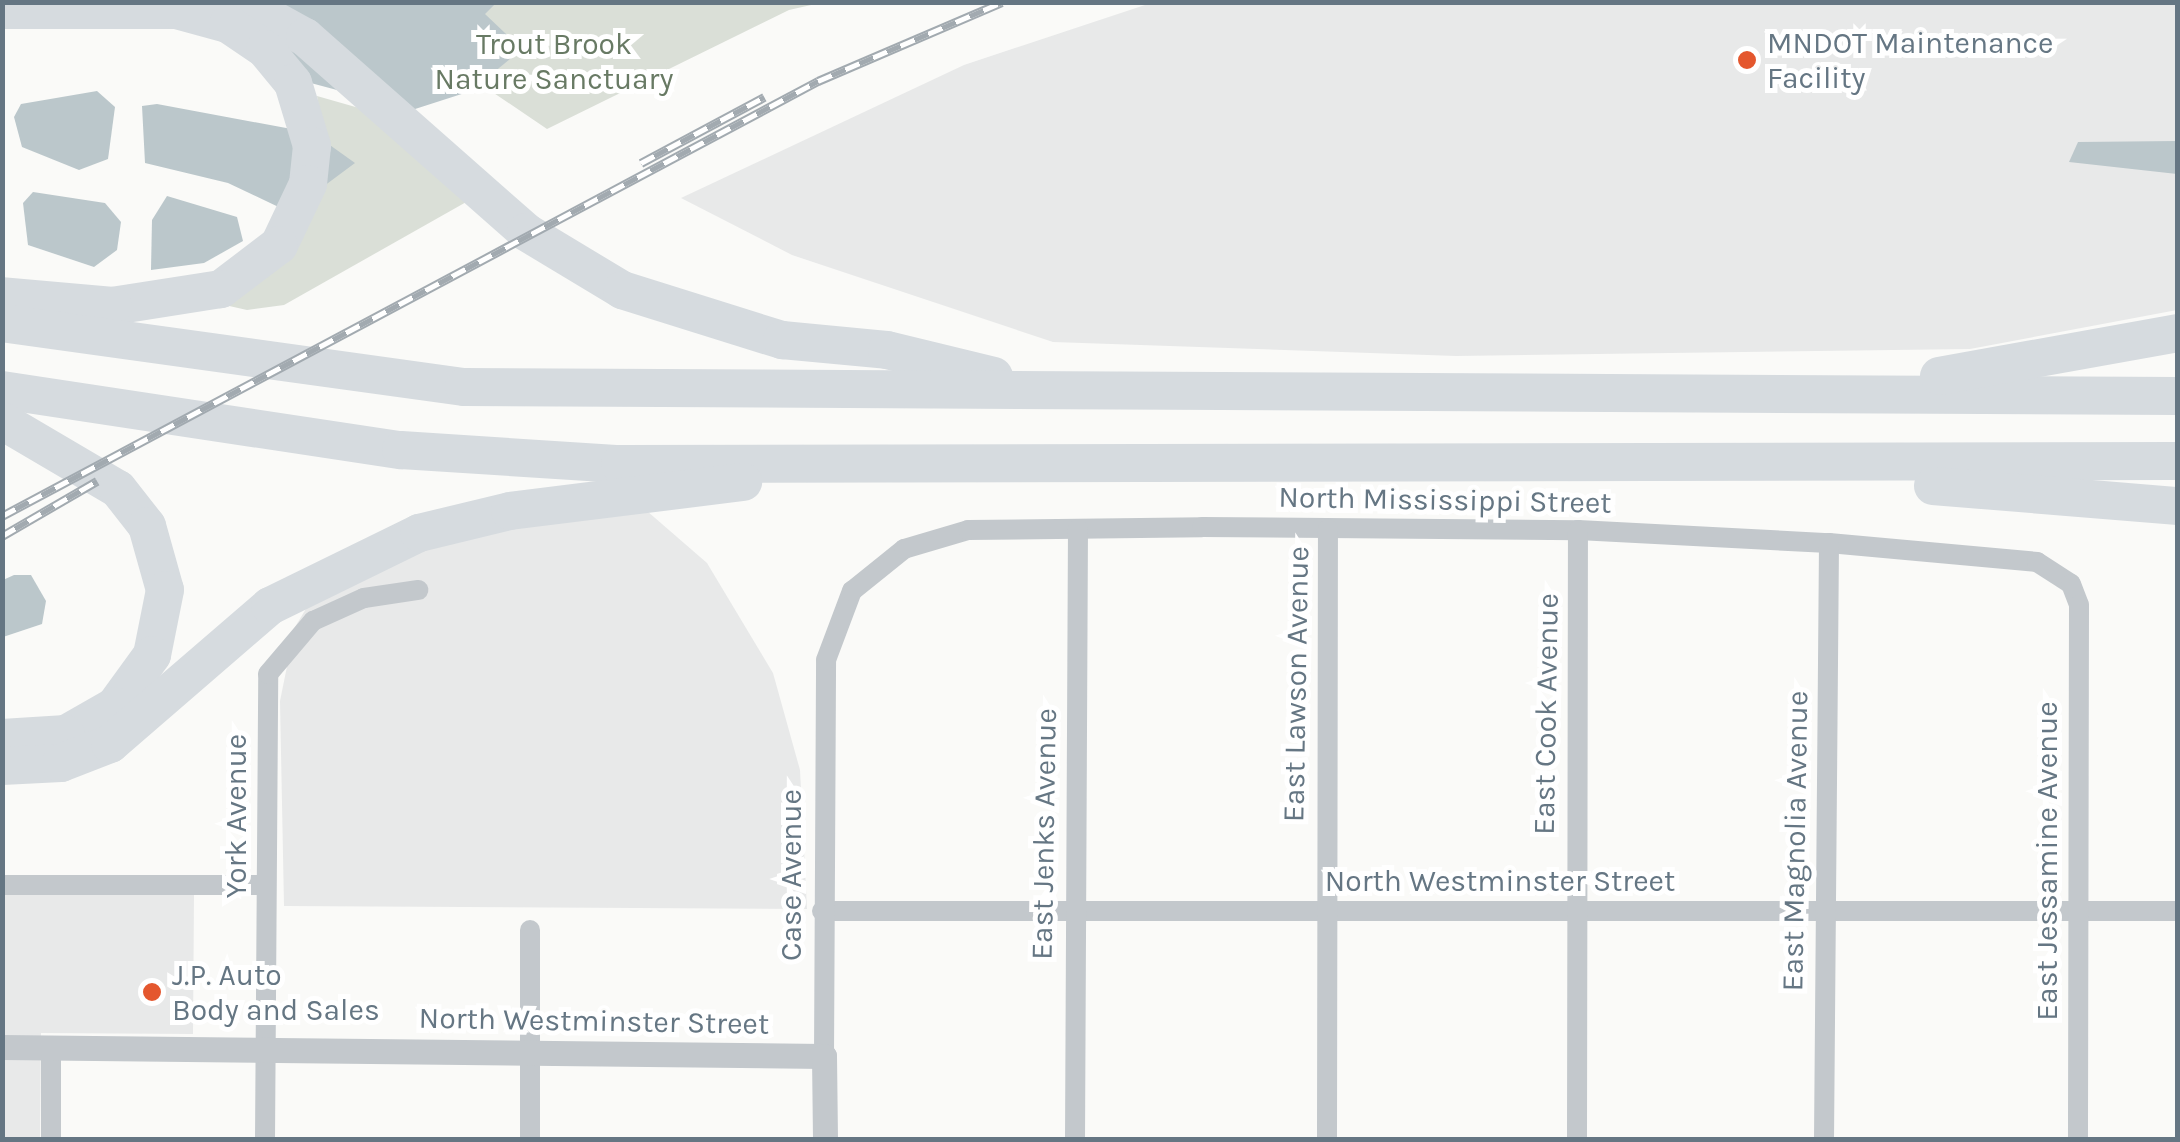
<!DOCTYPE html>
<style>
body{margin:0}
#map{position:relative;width:2180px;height:1142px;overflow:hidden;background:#fafaf8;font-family:Karla,sans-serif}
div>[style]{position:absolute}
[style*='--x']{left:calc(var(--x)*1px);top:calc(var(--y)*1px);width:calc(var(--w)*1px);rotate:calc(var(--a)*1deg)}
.built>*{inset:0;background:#e8e9e9}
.green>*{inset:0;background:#dadfd7}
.water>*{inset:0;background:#bbc7cb}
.minor>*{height:20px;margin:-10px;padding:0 10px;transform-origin:10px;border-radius:10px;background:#c3c8cc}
.tertiary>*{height:25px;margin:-12.5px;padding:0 12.5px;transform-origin:12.5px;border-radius:12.5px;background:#c3c8cc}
.motorway>*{height:38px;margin:-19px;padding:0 19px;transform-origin:19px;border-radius:19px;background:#d6dbdf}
.rail>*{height:9px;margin-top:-4.5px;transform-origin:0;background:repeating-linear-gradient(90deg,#fff 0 15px,#a2aab0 0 30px);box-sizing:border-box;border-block:2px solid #a2aab0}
.dots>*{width:28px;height:28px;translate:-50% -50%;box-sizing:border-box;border:5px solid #fff;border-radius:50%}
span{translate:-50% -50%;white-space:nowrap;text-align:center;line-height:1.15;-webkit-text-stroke:10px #fff;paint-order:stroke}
.poi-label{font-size:30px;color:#657683}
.left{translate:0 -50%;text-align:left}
.park-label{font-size:30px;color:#687a64}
.street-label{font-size:30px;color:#657683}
.frame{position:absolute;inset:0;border:5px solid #657683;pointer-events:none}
</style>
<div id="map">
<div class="built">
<div style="clip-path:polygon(1151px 3px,2177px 3px,2177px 310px,1970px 349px,1456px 356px,1053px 342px,792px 255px,681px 198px,964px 65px)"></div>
<div style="clip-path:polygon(647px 511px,707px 563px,773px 673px,800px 770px,807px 909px,284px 906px,280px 701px,295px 627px,316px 592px,497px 522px)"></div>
<div style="clip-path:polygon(2px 895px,194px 895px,193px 1034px,41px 1033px,40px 1139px,3px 1139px)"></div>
</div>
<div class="green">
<div style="clip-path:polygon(361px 3px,820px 3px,789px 10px,547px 129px)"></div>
<div style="clip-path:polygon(317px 96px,380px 114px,468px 201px,284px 305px,247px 310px,207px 301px,249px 283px,320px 114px)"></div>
</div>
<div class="water">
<div style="clip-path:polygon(198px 2px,496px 3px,485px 14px,522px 49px,471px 91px,412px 110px,292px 78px)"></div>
<div style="clip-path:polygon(97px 91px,115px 107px,108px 159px,79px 170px,22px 147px,14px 117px,21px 104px)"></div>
<div style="clip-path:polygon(157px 104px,313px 133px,355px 163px,289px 212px,228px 183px,145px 163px,142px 106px)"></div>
<div style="clip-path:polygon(2177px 141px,2177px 174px,2069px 162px,2078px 142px)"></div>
<div style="clip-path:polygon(33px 192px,105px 203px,121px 222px,117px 250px,94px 267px,28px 245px,23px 203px)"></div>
<div style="clip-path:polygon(167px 196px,237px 217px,243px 241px,204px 263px,151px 270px,152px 220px)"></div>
<div style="clip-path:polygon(14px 575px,31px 575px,46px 601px,42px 624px,3px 637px,3px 580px)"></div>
</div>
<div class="minor">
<div style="--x:2;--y:885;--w:264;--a:0"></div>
<div style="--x:822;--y:911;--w:1356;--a:0"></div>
<div style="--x:824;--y:1056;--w:396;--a:-89.7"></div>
<div style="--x:826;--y:660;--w:74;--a:-69.4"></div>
<div style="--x:852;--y:591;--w:67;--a:-38.9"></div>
<div style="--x:904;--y:549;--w:67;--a:-16.5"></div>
<div style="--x:968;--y:530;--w:234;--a:-0.7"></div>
<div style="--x:1202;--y:527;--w:376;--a:0.5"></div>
<div style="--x:1578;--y:530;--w:251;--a:3"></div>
<div style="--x:1829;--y:543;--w:209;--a:5.2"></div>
<div style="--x:2037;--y:562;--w:40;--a:32.9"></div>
<div style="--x:2071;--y:584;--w:22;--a:69"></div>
<div style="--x:2079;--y:605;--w:535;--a:90.11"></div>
<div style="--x:51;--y:1140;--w:92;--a:-90"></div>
<div style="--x:265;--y:1140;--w:466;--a:-89.6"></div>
<div style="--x:268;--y:674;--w:70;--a:-49.7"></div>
<div style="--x:313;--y:621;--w:56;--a:-24.3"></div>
<div style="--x:364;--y:598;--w:55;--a:-8.4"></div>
<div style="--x:530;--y:1140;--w:210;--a:-90"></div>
<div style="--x:1075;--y:1140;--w:611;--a:-89.72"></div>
<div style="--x:1327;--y:1140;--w:611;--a:-89.91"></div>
<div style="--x:1577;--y:1140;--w:610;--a:-89.91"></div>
<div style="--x:1824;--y:1140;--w:597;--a:-89.52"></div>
</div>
<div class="tertiary">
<div style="--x:2;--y:1047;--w:822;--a:0.63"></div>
<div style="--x:824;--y:1056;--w:84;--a:89.3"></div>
</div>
<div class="motorway">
<div style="--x:241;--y:2;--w:73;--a:28.7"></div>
<div style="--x:305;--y:37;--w:295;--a:41.4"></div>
<div style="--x:526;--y:232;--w:112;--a:31.1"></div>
<div style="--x:622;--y:290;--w:168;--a:17.4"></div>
<div style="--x:782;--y:340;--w:105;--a:5.4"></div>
<div style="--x:887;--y:350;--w:110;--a:13.7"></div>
<div style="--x:2;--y:10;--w:174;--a:0"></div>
<div style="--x:176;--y:10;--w:54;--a:15.1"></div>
<div style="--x:228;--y:24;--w:45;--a:34"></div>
<div style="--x:265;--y:49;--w:44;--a:50.5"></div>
<div style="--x:293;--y:83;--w:66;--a:73.2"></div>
<div style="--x:312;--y:146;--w:38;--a:96"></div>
<div style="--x:308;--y:184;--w:68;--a:115.4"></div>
<div style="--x:279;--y:245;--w:73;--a:142.8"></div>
<div style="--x:221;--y:289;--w:109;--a:171.1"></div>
<div style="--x:113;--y:306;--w:111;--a:-174.9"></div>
<div style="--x:2;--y:323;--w:466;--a:7.9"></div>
<div style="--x:464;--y:387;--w:1714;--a:0.3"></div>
<div style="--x:1939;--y:376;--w:243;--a:-10.2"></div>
<div style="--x:2;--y:390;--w:403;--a:8.6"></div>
<div style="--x:401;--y:450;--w:219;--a:3.7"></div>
<div style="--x:620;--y:464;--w:1558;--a:-0.11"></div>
<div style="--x:2;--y:421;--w:134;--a:30.4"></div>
<div style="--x:118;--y:489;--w:47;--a:51.9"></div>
<div style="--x:147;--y:526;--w:66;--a:74.3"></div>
<div style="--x:165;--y:590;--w:66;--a:101.3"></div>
<div style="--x:152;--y:655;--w:63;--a:126"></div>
<div style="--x:115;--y:706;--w:56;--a:150.3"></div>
<div style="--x:66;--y:734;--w:64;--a:176.4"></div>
<div style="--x:1933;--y:486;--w:246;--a:4.7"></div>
<div style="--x:2;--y:766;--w:59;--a:-2.9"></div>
<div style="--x:61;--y:763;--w:53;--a:-21.2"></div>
<div style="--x:110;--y:744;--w:211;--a:-40.8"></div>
<div style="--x:270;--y:606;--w:166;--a:-26.1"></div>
<div style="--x:419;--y:533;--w:94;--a:-13.6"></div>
<div style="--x:510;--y:511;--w:235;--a:-7.1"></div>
</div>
<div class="rail">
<div style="--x:641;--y:163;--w:140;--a:-28.2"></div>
<div style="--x:2;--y:516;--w:925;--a:-28.06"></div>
<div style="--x:818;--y:81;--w:200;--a:-23.2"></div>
<div style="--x:2;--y:536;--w:110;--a:-30.1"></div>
</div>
<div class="dots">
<div style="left:1747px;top:60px;background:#e4572e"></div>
<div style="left:152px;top:992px;background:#e4572e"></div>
</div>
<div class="poi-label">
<span class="left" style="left:1767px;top:60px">MNDOT Maintenance<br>Facility</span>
<span class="left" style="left:172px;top:992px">J.P. Auto<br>Body and Sales</span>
</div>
<div class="park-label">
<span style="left:554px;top:61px">Trout Brook<br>Nature Sanctuary</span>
</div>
<div class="street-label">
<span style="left:1445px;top:500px;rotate:1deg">North Mississippi Street</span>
<span style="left:1296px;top:684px;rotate:-89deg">East Lawson Avenue</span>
<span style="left:1546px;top:714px;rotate:-89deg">East Cook Avenue</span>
<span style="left:236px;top:816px;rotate:-90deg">York Avenue</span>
<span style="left:1044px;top:834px;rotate:-89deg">East Jenks Avenue</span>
<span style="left:1795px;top:841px;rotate:-89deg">East Magnolia Avenue</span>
<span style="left:2047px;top:861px;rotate:-90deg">East Jessamine Avenue</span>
<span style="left:791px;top:875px;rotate:-90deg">Case Avenue</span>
<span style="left:1500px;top:881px">North Westminster Street</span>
<span style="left:594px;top:1021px;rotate:1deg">North Westminster Street</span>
</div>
<div class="frame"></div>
</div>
